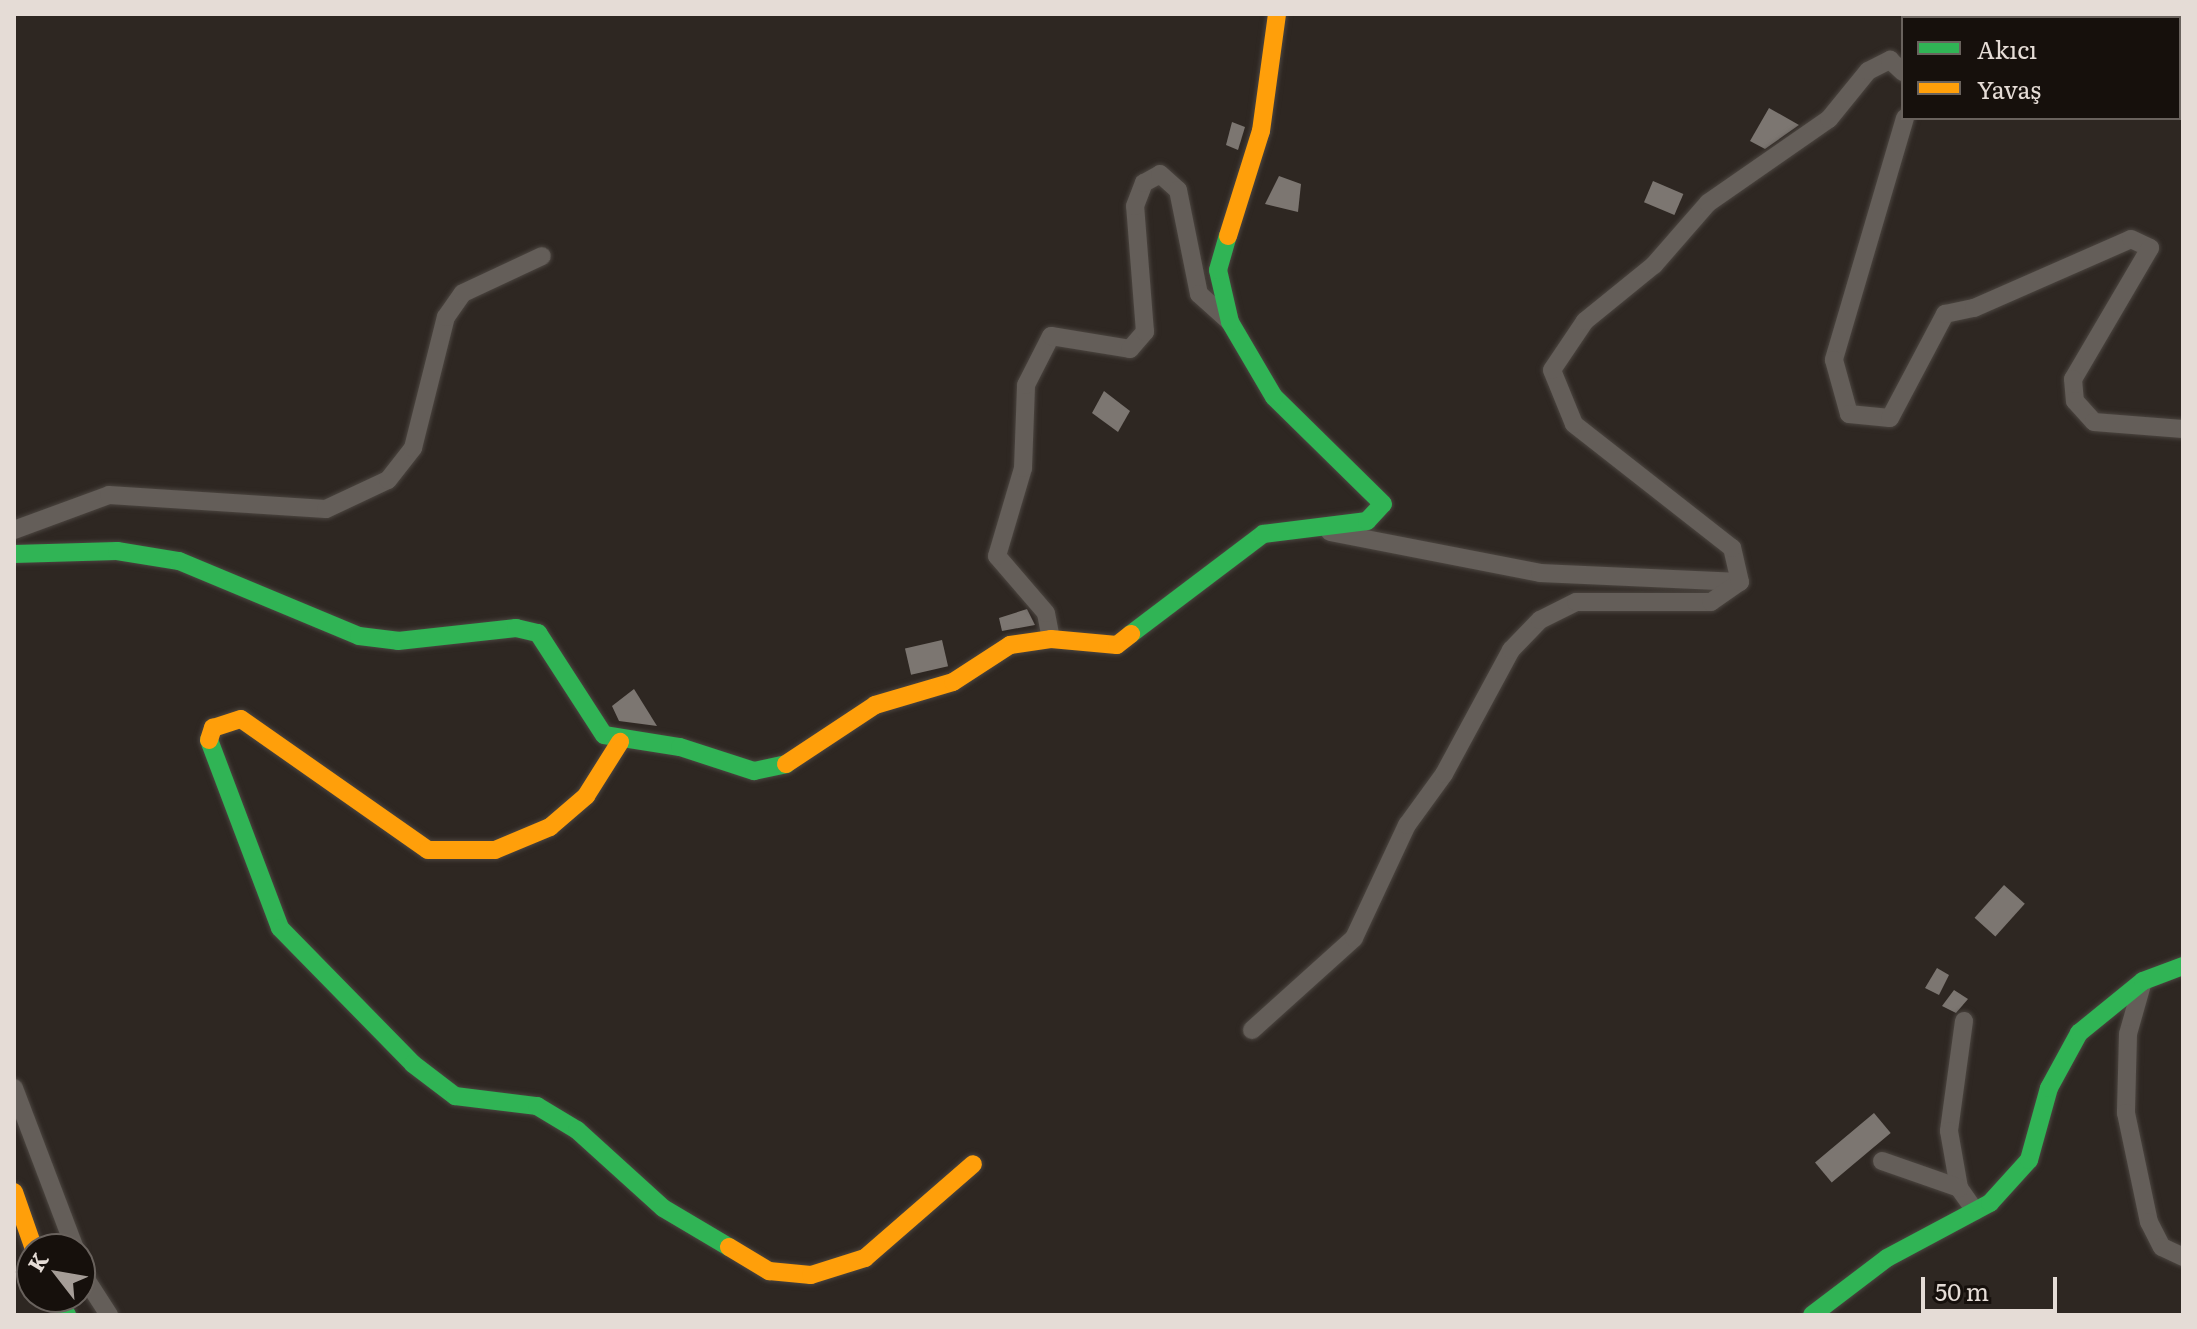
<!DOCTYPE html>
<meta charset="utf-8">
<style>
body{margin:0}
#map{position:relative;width:2197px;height:1329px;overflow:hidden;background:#2e2722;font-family:Literata,serif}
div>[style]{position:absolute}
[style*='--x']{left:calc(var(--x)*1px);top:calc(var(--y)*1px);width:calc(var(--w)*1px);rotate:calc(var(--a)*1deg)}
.building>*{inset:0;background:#7c7671;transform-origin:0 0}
.roads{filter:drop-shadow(0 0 2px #4b4540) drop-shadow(0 0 2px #4b4540)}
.street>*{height:18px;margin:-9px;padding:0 9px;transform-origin:9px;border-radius:9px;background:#645e59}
.fast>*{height:18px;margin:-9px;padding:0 9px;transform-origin:9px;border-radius:9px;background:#30b455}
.slow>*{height:18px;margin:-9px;padding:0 9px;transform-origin:9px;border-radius:9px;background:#ff9f0a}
span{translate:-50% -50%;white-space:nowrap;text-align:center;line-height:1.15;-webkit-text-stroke:8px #16100c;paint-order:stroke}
.frame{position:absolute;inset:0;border:16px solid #e5dcd6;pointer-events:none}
.legend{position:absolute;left:1901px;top:16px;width:280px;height:104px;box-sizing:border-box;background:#16100c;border:2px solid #69625d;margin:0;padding:10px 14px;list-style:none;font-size:24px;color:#e5dcd6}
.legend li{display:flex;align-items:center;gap:16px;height:40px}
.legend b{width:40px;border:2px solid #69625d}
.north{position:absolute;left:16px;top:1233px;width:80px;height:80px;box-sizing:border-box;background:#16100c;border:2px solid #69625d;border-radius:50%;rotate:301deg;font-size:22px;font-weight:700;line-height:32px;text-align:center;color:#e5dcd6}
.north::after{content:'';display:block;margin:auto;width:28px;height:36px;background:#a59d97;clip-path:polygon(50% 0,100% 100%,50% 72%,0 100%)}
.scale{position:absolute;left:1921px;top:1277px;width:136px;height:36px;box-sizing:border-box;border:4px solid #e5dcd6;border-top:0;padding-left:10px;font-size:24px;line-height:28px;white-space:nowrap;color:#e5dcd6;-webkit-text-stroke:6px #16100c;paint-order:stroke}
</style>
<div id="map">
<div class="building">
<div style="clip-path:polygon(1769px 108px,1799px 125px,1765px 149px,1750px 141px)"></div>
<div style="clip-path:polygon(1232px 122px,1245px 127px,1238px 150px,1226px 145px)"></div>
<div style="clip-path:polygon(1279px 176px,1301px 184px,1298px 212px,1265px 204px)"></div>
<div style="left:1653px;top:181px;width:33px;height:23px;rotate:23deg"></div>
<div style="clip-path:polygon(1104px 391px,1130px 411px,1118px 432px,1092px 413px)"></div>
<div style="clip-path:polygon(1027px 609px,1035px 625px,1002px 631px,999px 618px)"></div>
<div style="left:942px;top:640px;width:27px;height:38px;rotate:77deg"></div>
<div style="clip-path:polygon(634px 689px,657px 726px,619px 721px,612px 706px)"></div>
<div style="left:2004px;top:885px;width:28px;height:44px;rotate:42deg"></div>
<div style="clip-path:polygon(1937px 968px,1949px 975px,1939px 995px,1925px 988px)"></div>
<div style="clip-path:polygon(1954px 990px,1968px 999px,1956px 1013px,1942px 1006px)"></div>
<div style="left:1874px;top:1113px;width:26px;height:77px;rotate:50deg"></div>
</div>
<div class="roads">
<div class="street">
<div style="--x:1905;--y:118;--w:252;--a:106.4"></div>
<div style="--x:1834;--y:360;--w:56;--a:74.5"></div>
<div style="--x:1849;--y:414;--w:41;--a:5.6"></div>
<div style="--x:1890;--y:418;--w:118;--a:-62.1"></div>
<div style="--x:1945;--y:314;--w:30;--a:-12"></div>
<div style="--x:1974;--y:308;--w:171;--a:-23.7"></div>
<div style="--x:2131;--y:239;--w:21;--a:25"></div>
<div style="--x:2150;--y:248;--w:152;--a:120.4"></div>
<div style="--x:2073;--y:379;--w:22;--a:85"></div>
<div style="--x:2075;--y:401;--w:28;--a:48"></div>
<div style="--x:2094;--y:422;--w:89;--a:4.5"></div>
<div style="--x:14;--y:530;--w:101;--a:-20.2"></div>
<div style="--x:109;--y:495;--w:217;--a:3.7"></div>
<div style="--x:326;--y:509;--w:68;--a:-25.1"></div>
<div style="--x:388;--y:480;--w:41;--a:-52"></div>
<div style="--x:413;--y:448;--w:135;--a:-75.9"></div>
<div style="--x:446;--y:317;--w:29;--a:-55"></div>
<div style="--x:463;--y:293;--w:87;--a:-25.1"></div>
<div style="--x:1330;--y:532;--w:214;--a:11"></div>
<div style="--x:1540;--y:573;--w:200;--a:2.6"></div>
<div style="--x:1051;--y:639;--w:26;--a:-101"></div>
<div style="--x:1046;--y:613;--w:75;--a:-130.7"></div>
<div style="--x:997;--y:556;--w:92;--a:-73.5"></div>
<div style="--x:1023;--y:468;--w:83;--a:-87.9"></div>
<div style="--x:1026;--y:385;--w:55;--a:-63"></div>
<div style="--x:1051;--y:336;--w:80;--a:9.3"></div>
<div style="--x:1130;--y:349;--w:23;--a:-49"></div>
<div style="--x:1145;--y:332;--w:126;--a:-94.5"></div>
<div style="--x:1135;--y:206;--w:25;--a:-69"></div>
<div style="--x:1144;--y:183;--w:18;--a:-29"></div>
<div style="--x:1160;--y:174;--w:24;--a:42"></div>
<div style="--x:1178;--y:190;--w:106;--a:78.6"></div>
<div style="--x:1199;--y:294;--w:42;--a:42.1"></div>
<div style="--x:2143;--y:981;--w:55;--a:105.8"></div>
<div style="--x:2128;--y:1034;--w:79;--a:91.5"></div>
<div style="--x:2126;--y:1113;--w:111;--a:78.1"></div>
<div style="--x:2149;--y:1222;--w:28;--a:63"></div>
<div style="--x:2162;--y:1247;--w:23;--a:25"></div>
<div style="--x:1964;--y:1021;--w:111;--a:97.8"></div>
<div style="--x:1949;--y:1131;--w:58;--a:80"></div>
<div style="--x:1959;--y:1188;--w:28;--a:55"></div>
<div style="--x:1252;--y:1030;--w:137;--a:-42"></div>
<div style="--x:1354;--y:938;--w:125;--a:-64.9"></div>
<div style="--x:1407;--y:825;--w:63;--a:-54"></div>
<div style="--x:1444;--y:774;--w:141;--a:-61.6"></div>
<div style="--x:1511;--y:650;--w:42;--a:-46"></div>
<div style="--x:1540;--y:620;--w:40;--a:-26.6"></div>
<div style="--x:1576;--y:602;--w:135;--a:0"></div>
<div style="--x:1711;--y:602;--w:35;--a:-35"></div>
<div style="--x:1740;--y:582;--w:35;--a:-103"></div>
<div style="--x:1732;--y:548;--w:201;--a:-141.9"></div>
<div style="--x:1574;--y:424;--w:58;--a:-112.2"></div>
<div style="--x:1552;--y:370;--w:59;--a:-56"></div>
<div style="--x:1585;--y:321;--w:89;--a:-39.1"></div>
<div style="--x:1654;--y:265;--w:82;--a:-48.9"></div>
<div style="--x:1708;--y:203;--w:147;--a:-34.8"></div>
<div style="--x:1829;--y:119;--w:62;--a:-50.9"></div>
<div style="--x:1868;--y:71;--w:25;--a:-27"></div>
<div style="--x:1890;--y:60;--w:18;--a:43"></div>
<div style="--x:14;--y:1088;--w:172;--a:69.2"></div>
<div style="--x:1882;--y:1161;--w:82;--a:19.3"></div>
<div style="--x:80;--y:1270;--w:54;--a:57.2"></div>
</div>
<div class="fast">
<div style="--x:14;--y:554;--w:103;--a:-1.7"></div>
<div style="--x:117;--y:551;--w:63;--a:9.2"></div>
<div style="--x:179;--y:561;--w:195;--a:22.6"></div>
<div style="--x:359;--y:636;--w:39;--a:7"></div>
<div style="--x:398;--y:641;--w:119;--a:-6.3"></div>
<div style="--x:516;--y:628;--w:23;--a:13"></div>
<div style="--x:538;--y:633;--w:121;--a:57.1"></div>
<div style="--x:604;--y:735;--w:77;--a:9"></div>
<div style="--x:680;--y:747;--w:78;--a:18"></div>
<div style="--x:754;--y:771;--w:33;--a:-12"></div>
<div style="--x:1131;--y:634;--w:166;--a:-37.1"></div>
<div style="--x:1263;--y:534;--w:105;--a:-7.1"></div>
<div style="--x:1367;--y:521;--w:23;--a:-47"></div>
<div style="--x:1383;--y:504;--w:153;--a:-135.5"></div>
<div style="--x:1274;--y:397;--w:87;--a:-120.4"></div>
<div style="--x:1230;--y:322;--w:53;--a:-103"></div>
<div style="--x:1218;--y:270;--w:35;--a:-74"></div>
<div style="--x:209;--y:740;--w:201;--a:69.3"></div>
<div style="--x:280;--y:928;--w:190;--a:45.6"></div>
<div style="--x:413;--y:1064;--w:53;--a:37.3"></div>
<div style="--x:455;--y:1096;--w:83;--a:7"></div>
<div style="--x:537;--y:1106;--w:47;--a:31"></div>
<div style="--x:577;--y:1130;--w:116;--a:42.2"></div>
<div style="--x:663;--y:1208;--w:77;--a:30.6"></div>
<div style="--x:55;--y:1297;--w:22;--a:56"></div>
<div style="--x:1812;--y:1315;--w:94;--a:-37.2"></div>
<div style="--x:1887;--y:1258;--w:117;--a:-28.1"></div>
<div style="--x:1990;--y:1203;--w:58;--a:-47.8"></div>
<div style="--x:2029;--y:1160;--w:75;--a:-74.5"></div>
<div style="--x:2049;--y:1088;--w:63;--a:-61.4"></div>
<div style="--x:2079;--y:1033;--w:82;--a:-39.1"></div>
<div style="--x:2143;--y:981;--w:43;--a:-20.6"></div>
</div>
<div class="slow">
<div style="--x:1228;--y:236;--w:110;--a:-72.6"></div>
<div style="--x:1261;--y:131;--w:118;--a:-82.2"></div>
<div style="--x:209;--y:740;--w:13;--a:-72"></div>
<div style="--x:213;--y:728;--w:29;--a:-18"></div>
<div style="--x:241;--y:719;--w:228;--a:35"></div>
<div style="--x:428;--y:850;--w:67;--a:0"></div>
<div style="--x:495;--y:850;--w:60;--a:-22.7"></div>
<div style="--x:550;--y:827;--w:48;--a:-40.7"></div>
<div style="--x:586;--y:796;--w:64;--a:-57.8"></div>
<div style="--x:786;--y:764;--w:107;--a:-33.5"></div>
<div style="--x:875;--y:705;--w:81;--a:-16.4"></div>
<div style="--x:953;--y:682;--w:68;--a:-33"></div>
<div style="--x:1010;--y:645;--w:41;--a:-8.3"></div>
<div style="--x:1051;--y:639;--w:66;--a:5.2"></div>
<div style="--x:1117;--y:645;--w:18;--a:-38"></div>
<div style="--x:14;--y:1192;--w:60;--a:70.7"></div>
<div style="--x:729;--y:1247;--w:47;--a:31"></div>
<div style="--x:769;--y:1271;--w:42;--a:5.4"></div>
<div style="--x:811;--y:1275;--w:57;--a:-17.5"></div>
<div style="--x:865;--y:1258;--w:143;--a:-41"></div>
</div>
</div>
<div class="frame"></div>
<ul class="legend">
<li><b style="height:10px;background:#30b455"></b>Akıcı</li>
<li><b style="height:10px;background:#ff9f0a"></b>Yavaş</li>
</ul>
<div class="north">K</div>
<div class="scale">50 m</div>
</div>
